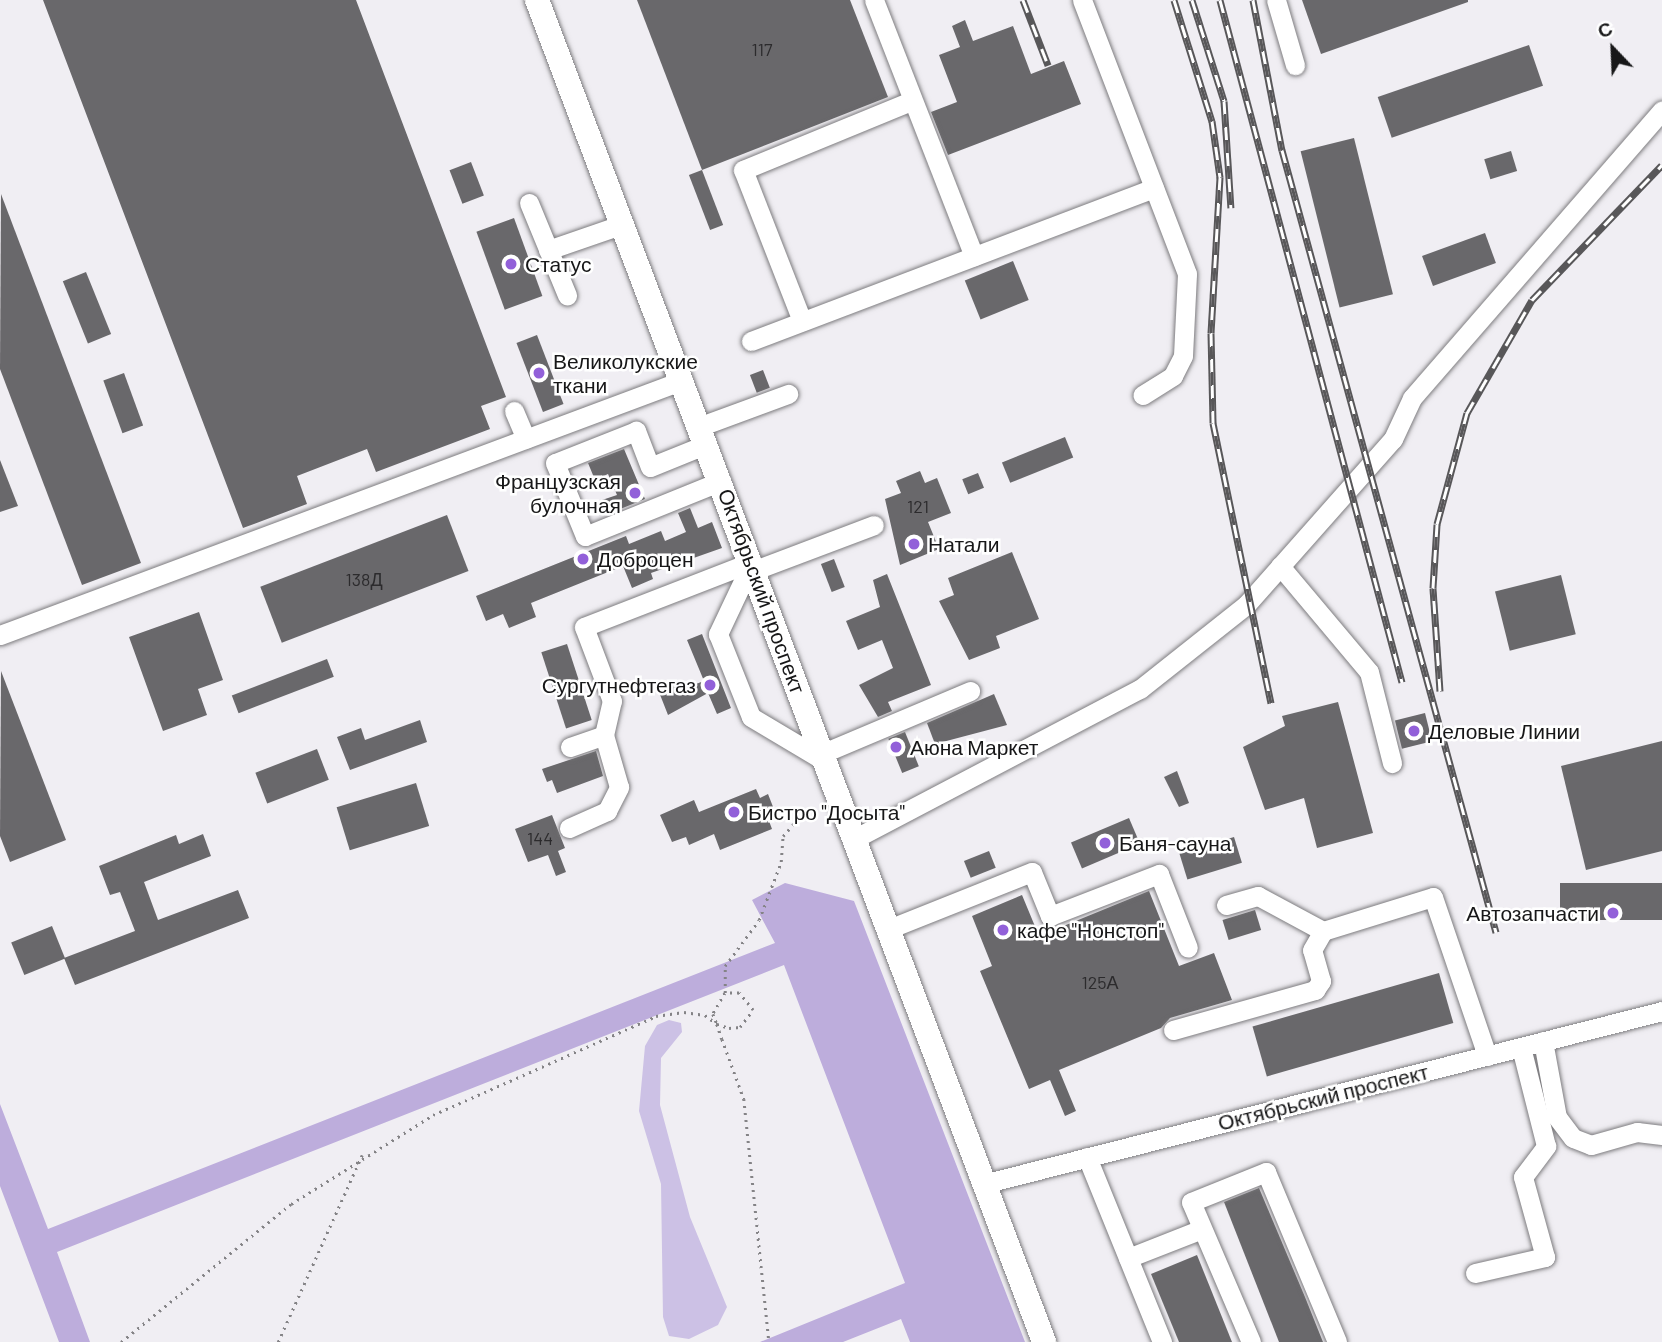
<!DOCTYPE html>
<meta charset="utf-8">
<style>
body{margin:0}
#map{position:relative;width:1662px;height:1342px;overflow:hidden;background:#f0eef3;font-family:Barlow,sans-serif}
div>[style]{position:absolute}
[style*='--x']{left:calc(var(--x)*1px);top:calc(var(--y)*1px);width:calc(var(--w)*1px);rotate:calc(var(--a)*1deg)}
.green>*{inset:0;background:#ccc1e5}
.forest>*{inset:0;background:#bdaddc}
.building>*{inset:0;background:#69686b;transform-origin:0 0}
.path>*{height:2.5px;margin-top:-1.25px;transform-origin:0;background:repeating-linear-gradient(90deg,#848386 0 2px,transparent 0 7px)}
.roads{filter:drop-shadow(0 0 2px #7d7c7f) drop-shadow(0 0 2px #7d7c7f)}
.minor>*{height:19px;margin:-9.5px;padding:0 9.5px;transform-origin:9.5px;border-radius:9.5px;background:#fff}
.major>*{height:24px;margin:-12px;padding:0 12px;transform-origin:12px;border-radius:12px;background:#fff}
.rail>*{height:7px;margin-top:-3.5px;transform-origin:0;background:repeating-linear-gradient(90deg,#fff 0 13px,#585759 0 26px);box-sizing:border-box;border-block:2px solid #585759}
.dots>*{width:19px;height:19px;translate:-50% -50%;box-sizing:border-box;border:4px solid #fff;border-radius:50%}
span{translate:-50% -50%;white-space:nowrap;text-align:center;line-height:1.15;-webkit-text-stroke:5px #fff;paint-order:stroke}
.number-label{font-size:18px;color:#2c2b2d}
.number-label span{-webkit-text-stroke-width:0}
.poi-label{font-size:21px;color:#171718}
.left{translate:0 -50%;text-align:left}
.right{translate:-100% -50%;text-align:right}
.street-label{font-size:21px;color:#171718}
.north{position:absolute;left:1578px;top:14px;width:70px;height:70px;-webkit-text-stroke:5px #fff;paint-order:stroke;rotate:337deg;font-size:19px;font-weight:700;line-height:28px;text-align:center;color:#171718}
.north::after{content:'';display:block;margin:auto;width:24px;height:32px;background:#171718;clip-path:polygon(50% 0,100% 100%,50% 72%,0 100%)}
</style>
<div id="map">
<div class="green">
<div style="clip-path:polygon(669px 1020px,681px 1023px,682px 1032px,661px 1058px,660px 1105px,690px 1217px,727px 1307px,718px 1325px,689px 1339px,669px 1336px,663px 1317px,661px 1184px,639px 1111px,645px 1046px,657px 1025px)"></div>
</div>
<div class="forest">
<div style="clip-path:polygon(785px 883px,854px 901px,1025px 1342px,910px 1342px,901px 1319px,843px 1342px,760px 1342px,905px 1283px,784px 965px,57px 1252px,90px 1342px,59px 1342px,0 1186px,0 1104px,48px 1229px,775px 943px,752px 900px)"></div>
</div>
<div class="building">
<div style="clip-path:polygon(43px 0,356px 0,506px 397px,481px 406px,490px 429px,376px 472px,367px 449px,297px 476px,307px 504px,243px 528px)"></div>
<div style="clip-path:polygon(637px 0,850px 0,888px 97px,702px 170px)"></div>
<div style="clip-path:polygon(1302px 0,1468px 0,1468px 2px,1321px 54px)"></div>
<div style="clip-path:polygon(965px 20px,973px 41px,1013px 26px,1031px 74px,1064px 61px,1081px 104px,948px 155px,931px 112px,957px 102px,939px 55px,960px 47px,952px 26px)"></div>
<div style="left:1529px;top:45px;width:43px;height:160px;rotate:71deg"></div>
<div style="left:1354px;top:138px;width:161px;height:55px;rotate:76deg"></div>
<div style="left:1511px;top:151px;width:21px;height:28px;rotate:73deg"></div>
<div style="left:471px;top:162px;width:36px;height:23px;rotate:69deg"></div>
<div style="left:702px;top:170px;width:59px;height:14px;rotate:69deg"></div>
<div style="clip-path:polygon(1px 194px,141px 563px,82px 585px,0 369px)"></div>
<div style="left:514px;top:218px;width:83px;height:40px;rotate:70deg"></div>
<div style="left:1485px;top:233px;width:32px;height:67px;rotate:70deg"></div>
<div style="left:1013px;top:261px;width:42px;height:52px;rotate:68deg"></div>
<div style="left:86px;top:272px;width:67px;height:25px;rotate:68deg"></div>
<div style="left:537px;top:335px;width:74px;height:22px;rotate:69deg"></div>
<div style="left:763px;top:370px;width:19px;height:14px;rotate:69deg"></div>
<div style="left:124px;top:373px;width:56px;height:22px;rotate:70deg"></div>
<div style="left:1065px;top:437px;width:22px;height:68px;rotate:68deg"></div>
<div style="clip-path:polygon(624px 449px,645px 499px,608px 514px,602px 500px,617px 495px,608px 474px,595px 480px,588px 463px)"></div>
<div style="clip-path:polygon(0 460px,18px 506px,0 512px)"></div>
<div style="clip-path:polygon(920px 471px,925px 483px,937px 478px,951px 513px,928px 522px,939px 549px,900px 565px,885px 499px,901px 493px,896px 481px)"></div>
<div style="left:978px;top:473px;width:16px;height:17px;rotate:68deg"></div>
<div style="clip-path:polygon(690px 508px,698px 528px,712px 522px,722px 548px,651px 573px,653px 579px,632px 588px,623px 566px,531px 603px,536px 617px,509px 628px,503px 614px,486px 621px,476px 596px,626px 536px,629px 544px,661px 531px,665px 541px,686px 532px,678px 513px)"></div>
<div style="left:447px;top:515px;width:60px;height:200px;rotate:69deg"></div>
<div style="clip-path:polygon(1012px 552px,1039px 619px,996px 636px,1000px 648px,969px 660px,939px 601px,954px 595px,948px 578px)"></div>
<div style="left:834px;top:559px;width:30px;height:14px;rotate:69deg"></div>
<div style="clip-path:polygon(887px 574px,931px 685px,888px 702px,892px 711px,878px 717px,859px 685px,893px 668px,882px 640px,858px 650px,846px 621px,880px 607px,873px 580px)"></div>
<div style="left:1561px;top:575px;width:61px;height:68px;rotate:76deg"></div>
<div style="clip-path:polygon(199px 612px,223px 680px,198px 689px,207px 715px,163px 731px,129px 637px)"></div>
<div style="clip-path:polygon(702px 634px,731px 708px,717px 714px,708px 693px,668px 715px,657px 687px,673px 681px,677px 691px,704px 681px,687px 640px)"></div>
<div style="left:567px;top:644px;width:80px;height:27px;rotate:72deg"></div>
<div style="left:327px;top:659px;width:19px;height:102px;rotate:69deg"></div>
<div style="clip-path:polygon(1px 671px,66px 840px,10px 862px,0 836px)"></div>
<div style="clip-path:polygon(994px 694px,1007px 725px,935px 744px,927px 723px)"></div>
<div style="clip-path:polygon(1338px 702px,1373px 833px,1317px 848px,1304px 798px,1265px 810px,1243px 747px,1285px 726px,1282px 716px)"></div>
<div style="left:1425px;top:713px;width:29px;height:31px;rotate:76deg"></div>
<div style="clip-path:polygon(420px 720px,427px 742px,350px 770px,337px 737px,361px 728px,365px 740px)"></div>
<div style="left:905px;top:732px;width:37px;height:18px;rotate:68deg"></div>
<div style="clip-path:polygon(1662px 741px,1662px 851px,1586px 870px,1561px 766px)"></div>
<div style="left:317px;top:749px;width:33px;height:66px;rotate:69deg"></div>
<div style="clip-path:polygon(596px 751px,603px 776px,557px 793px,552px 780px,547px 782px,542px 769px)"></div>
<div style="clip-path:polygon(1177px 771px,1189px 803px,1179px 807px,1164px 777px)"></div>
<div style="left:416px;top:783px;width:45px;height:83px;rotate:73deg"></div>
<div style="clip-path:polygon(756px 789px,760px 798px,768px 794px,777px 817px,769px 821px,772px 829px,720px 850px,714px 834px,689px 845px,686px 837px,672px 842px,660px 815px,694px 800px,699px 812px)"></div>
<div style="clip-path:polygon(552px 815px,565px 848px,558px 851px,566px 872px,556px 876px,548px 855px,528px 862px,515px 829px)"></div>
<div style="left:1129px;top:818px;width:28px;height:63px;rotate:67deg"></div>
<div style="clip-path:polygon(203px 834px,211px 856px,144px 882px,158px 920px,238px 890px,249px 918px,75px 985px,64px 958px,135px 931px,120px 892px,110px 895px,99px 866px,176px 835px,179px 844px)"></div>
<div style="left:1234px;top:837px;width:27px;height:57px;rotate:73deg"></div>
<div style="left:989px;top:851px;width:18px;height:27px;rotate:68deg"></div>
<div style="left:1662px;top:883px;width:37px;height:102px;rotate:90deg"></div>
<div style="clip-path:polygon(1149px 891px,1179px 966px,1214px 953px,1232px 1000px,1170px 1018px,1161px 1028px,1059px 1070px,1076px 1111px,1065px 1116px,1050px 1080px,1029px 1089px,980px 971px,992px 966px,972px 916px,1022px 895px,1039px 936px)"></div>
<div style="left:1255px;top:910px;width:21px;height:34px;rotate:73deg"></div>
<div style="left:52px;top:926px;width:35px;height:44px;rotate:68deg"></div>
<div style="left:1439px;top:973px;width:52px;height:194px;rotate:74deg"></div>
<div style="clip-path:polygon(1259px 1188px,1305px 1297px,1323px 1342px,1279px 1342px,1224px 1202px)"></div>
<div style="clip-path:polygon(1197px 1255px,1232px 1342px,1179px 1342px,1151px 1274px)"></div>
</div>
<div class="path">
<div style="--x:725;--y:993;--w:27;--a:-90"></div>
<div style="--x:725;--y:966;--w:57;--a:-53.5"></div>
<div style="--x:759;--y:920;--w:62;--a:-69.2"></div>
<div style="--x:781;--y:862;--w:26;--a:-86"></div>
<div style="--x:783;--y:836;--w:21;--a:-49"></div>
<div style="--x:121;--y:1342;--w:219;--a:-39.1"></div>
<div style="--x:291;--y:1204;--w:168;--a:-32.1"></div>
<div style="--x:433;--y:1115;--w:244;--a:-23.9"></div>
<div style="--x:656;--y:1016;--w:28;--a:-8"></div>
<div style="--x:684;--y:1012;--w:21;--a:8"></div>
<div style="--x:705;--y:1015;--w:15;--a:37"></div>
<div style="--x:717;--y:1024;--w:13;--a:18"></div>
<div style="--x:729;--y:1028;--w:11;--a:-5"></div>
<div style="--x:740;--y:1027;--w:21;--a:-53"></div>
<div style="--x:753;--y:1010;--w:22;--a:-129"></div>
<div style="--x:739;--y:993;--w:14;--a:180"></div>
<div style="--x:725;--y:993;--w:24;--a:120"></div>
<div style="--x:713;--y:1014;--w:11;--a:68"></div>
<div style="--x:717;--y:1024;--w:16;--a:72"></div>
<div style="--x:722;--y:1039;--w:64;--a:69.9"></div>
<div style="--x:744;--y:1099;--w:244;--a:84.1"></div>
<div style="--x:278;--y:1342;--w:205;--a:-65.8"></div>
</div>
<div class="roads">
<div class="minor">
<div style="--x:874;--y:0;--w:275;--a:68.7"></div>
<div style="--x:1082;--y:0;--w:293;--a:69"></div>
<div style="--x:1187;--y:274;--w:82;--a:92.8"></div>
<div style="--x:1183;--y:356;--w:22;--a:117"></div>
<div style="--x:1173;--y:376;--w:36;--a:148"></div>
<div style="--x:1276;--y:0;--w:68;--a:73.7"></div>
<div style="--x:529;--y:203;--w:100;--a:67.6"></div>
<div style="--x:548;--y:250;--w:79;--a:-19.1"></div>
<div style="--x:802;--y:321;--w:162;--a:-111.3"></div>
<div style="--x:743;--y:170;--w:182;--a:-22.3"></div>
<div style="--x:751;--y:341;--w:431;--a:-20.8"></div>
<div style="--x:514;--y:411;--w:30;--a:67"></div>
<div style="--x:701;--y:426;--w:93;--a:-20.2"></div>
<div style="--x:707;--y:444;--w:61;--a:158"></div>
<div style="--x:650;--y:467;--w:39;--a:-111"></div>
<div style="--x:636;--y:431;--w:87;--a:158.4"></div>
<div style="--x:555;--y:463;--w:79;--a:67.7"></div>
<div style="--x:585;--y:536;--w:147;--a:-22"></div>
<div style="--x:752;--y:562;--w:80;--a:115.3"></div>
<div style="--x:718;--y:634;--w:89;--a:68.3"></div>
<div style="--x:751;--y:717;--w:84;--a:30.8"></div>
<div style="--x:1280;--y:566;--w:138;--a:50"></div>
<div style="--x:1369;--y:672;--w:94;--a:75.8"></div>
<div style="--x:755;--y:570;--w:127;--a:-20.7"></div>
<div style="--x:0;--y:635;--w:729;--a:-20.47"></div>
<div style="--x:570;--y:747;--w:36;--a:-19"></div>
<div style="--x:821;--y:754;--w:162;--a:-22.9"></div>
<div style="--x:569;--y:828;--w:42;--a:-24.1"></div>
<div style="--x:607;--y:811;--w:27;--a:-63"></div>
<div style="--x:619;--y:787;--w:54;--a:-106.1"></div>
<div style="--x:604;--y:735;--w:35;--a:-77"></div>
<div style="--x:612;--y:701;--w:79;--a:-110.7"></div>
<div style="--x:584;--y:627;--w:180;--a:-21.2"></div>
<div style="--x:852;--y:840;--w:325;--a:-27.7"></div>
<div style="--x:1140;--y:689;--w:135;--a:-38.4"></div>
<div style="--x:1246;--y:605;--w:222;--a:-48.5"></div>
<div style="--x:1393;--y:439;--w:45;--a:-65.1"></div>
<div style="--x:1412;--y:398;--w:381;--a:-49"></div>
<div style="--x:1226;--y:905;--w:33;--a:-16"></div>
<div style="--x:1258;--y:896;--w:74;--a:28.3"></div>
<div style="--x:886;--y:930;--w:157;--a:-21.7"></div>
<div style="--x:1032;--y:872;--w:48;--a:67.8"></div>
<div style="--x:1050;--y:916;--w:117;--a:-21.1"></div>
<div style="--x:1159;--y:874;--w:79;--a:68.6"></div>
<div style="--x:1173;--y:1030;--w:148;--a:-15.7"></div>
<div style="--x:1315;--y:990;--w:11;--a:-56"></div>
<div style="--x:1321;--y:981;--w:32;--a:-106"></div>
<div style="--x:1312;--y:950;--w:22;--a:-60"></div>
<div style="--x:1323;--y:931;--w:115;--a:-17.2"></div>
<div style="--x:1433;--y:897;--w:168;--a:71.2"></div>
<div style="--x:1543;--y:1041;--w:77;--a:79.6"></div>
<div style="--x:1557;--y:1117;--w:26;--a:53"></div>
<div style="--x:1573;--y:1138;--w:19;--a:21"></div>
<div style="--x:1591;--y:1145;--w:48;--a:-15.8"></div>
<div style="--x:1637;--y:1132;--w:25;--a:7"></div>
<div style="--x:1087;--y:1157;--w:200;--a:67.9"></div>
<div style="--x:983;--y:1184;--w:701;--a:-14.29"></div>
<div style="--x:1128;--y:1258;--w:79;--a:-21.4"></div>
<div style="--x:1475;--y:1273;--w:72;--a:-12.9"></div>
<div style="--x:1545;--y:1257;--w:83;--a:-105.4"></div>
<div style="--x:1523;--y:1177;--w:39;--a:-53"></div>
<div style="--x:1546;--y:1146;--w:102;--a:-104.2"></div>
<div style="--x:1251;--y:1342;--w:152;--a:-113.2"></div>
<div style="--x:1191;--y:1202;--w:81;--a:-21.8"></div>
<div style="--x:1266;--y:1172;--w:184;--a:67.3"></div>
</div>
<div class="major">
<div style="--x:537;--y:0;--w:1435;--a:69.3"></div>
</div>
</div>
<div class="rail">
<div style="--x:1023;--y:0;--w:70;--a:69"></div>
<div style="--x:1174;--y:0;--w:127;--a:72.6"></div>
<div style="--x:1212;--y:121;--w:57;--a:81.9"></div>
<div style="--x:1220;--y:177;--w:156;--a:93.3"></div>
<div style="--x:1211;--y:333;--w:90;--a:88.7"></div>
<div style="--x:1213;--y:423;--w:286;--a:78.3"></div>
<div style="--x:1192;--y:0;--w:106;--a:72.4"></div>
<div style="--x:1224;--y:101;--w:107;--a:86.3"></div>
<div style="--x:1220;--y:0;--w:706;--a:75.06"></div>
<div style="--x:1253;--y:0;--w:153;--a:79.1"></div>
<div style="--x:1282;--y:150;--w:811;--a:74.7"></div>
<div style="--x:1440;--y:691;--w:103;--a:-93.9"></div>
<div style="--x:1433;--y:588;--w:64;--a:-86.4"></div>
<div style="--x:1437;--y:524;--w:115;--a:-74.9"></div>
<div style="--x:1467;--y:413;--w:130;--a:-60.1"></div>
<div style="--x:1532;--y:300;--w:187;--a:-46.1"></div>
</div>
<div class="dots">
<div style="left:511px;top:264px;background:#9260d9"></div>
<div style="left:539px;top:373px;background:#9260d9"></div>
<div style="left:635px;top:493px;background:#9260d9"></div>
<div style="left:914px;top:544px;background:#9260d9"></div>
<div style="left:583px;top:559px;background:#9260d9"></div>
<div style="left:710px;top:685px;background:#9260d9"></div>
<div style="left:1414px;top:731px;background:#9260d9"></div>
<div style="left:896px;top:747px;background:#9260d9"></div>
<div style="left:734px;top:812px;background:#9260d9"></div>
<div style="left:1105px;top:843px;background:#9260d9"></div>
<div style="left:1613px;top:913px;background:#9260d9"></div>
<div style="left:1003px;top:930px;background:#9260d9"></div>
</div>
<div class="number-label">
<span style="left:762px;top:49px">117</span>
<span style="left:918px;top:506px">121</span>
<span style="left:364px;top:579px">138Д</span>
<span style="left:540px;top:838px">144</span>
<span style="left:1100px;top:982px">125А</span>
</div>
<div class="poi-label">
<span class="left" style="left:525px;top:264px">Статус</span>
<span class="left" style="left:553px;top:373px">Великолукские<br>ткани</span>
<span class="right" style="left:621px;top:493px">Французская<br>булочная</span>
<span class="left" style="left:928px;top:544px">Натали</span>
<span class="left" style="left:597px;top:559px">Доброцен</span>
<span class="right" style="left:696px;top:685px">Сургутнефтегаз</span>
<span class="left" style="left:1428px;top:731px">Деловые Линии</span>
<span class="left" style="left:910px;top:747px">Аюна Маркет</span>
<span class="left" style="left:748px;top:812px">Бистро "Досыта"</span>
<span class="left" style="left:1119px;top:843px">Баня-сауна</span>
<span class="right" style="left:1599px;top:913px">Автозапчасти</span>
<span class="left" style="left:1017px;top:930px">кафе "Нонстоп"</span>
</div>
<div class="street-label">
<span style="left:762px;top:591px;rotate:70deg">Октябрьский проспект</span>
<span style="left:1323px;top:1097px;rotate:-14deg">Октябрьский проспект</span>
</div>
<div class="north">С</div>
</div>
